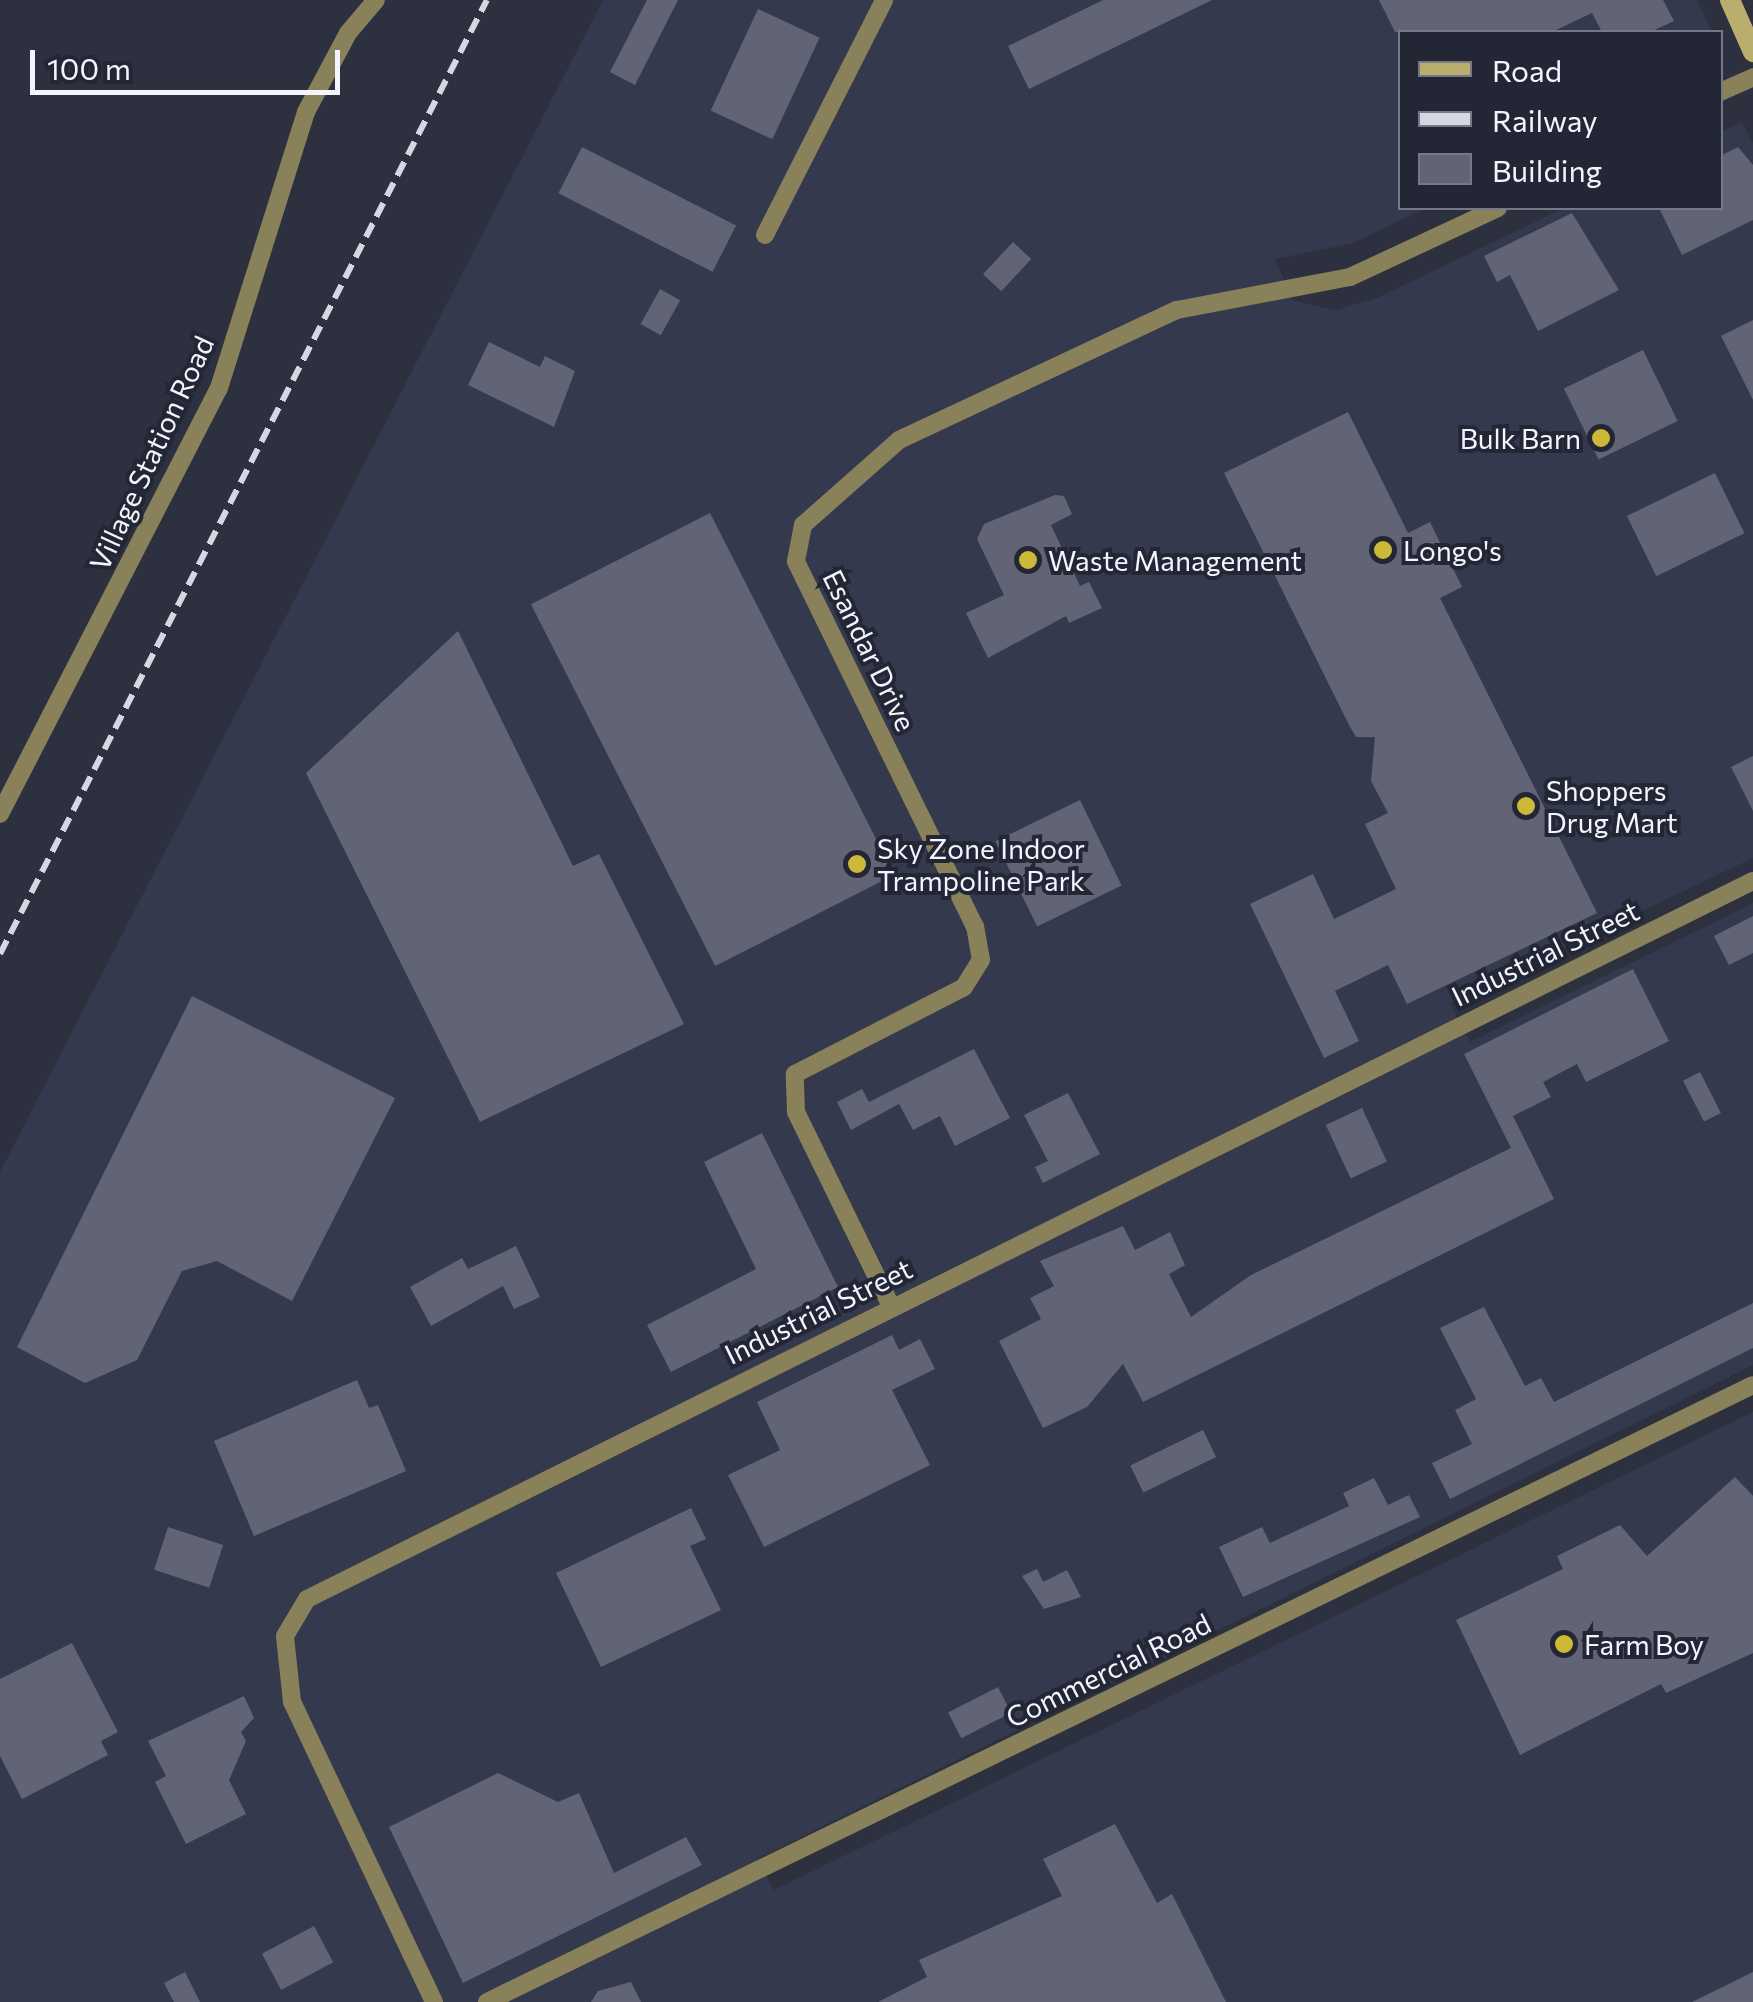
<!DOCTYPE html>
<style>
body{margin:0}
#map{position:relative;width:1753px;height:2002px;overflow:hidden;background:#2d303e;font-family:Commissioner,sans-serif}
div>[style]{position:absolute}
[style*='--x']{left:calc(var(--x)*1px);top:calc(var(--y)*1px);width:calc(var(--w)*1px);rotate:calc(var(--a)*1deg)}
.built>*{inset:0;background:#35394d}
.building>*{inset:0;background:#616474;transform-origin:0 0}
.street>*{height:18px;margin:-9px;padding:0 9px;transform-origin:9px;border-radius:9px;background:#88815a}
.secondary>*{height:20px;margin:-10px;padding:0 10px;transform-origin:10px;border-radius:10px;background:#b9ae6e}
.rail>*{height:6px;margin-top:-3px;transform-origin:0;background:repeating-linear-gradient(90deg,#d5d7e2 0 15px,transparent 0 23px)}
.dots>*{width:28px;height:28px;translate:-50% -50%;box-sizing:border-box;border:5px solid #232634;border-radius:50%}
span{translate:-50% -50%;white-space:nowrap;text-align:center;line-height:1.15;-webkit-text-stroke:8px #232634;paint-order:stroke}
.poi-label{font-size:28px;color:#f2f4fe}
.right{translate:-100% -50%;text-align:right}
.left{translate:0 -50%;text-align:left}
.street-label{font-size:28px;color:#f2f4fe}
.legend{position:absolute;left:1398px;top:30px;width:325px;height:180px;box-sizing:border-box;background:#232634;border:2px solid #767885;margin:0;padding:12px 18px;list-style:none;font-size:30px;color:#f2f4fe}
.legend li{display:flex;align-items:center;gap:20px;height:50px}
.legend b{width:50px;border:2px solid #767885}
.scale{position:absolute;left:30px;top:50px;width:310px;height:45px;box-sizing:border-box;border:5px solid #f2f4fe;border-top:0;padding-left:12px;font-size:30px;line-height:35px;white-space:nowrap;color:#f2f4fe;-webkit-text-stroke:8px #232634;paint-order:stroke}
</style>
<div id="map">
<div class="built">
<div style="clip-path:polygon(603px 0,1697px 0,1712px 32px,1400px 32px,1400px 208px,1426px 208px,1353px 243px,1275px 259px,1292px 300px,1335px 310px,1377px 298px,1564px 208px,1720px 208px,1721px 132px,1742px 122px,1753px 143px,1753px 858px,1450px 1003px,1470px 1042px,1753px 903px,1753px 1365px,757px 1859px,774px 1890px,1753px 1412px,1753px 2002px,0 2002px,0 1172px)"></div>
</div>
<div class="building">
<div style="clip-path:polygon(647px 0,678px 0,635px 85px,610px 72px)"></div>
<div style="clip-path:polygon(1103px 0,1212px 0,1029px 89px,1008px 46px)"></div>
<div style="clip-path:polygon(1379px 0,1663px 0,1674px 21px,1650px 32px,1602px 32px,1592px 13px,1552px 32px,1395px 32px)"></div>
<div style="left:758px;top:9px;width:68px;height:112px;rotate:25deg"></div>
<div style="left:582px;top:147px;width:173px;height:52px;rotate:27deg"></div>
<div style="clip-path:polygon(1738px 147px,1753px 165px,1753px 220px,1682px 255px,1659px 208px,1720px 208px,1720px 156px)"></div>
<div style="clip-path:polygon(1572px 213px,1619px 290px,1538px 331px,1510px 275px,1497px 282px,1484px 256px)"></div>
<div style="left:1013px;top:242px;width:25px;height:44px;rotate:43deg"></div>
<div style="left:660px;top:289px;width:23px;height:40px;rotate:29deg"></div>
<div style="clip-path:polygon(1753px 320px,1753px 400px,1721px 336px)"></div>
<div style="clip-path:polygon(489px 342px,540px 367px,545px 356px,575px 371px,554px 427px,468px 385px)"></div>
<div style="left:1643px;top:350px;width:79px;height:88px;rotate:64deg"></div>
<div style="clip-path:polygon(1348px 412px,1408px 533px,1430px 522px,1462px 587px,1440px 598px,1597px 913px,1407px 1004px,1388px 965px,1335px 991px,1359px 1041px,1324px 1058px,1250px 904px,1313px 874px,1334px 919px,1396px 889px,1365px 824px,1388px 813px,1371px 781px,1375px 737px,1356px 737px,1349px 725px,1224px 473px)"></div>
<div style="left:1715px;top:473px;width:67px;height:98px;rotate:64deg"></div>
<div style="clip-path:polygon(1055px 495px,1064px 496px,1072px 514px,1051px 525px,1080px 586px,1089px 582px,1102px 608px,1069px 623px,1066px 616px,988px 658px,966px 613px,1004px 595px,977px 539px,984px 524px)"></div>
<div style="left:710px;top:513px;width:406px;height:201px;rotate:63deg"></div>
<div style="clip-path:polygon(458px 631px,573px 866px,599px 854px,684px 1024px,480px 1122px,306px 773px)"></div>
<div style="clip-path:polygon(1753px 756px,1753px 811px,1731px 767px)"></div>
<div style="left:1080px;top:800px;width:95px;height:94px;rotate:64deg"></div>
<div style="clip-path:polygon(1753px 916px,1753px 953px,1729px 965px,1714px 936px)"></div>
<div style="clip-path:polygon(1633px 969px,1669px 1041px,1586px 1082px,1577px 1064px,1543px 1082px,1551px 1097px,1513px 1116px,1554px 1199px,1143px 1402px,1123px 1364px,1087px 1407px,1043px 1428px,999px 1341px,1041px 1319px,1030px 1298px,1054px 1286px,1040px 1261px,1123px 1226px,1135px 1250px,1170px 1232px,1185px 1265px,1169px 1274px,1191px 1317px,1251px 1275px,1511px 1148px,1464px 1054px)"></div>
<div style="clip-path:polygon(192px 996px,395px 1098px,292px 1301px,217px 1261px,182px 1271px,137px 1360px,85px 1383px,17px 1347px)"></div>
<div style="clip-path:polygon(974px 1049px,1010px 1118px,955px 1146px,940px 1116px,913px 1130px,899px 1104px,851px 1130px,837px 1102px,862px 1089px,869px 1102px)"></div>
<div style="left:1700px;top:1072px;width:46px;height:19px;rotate:63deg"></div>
<div style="clip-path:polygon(1068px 1093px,1100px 1154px,1043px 1183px,1035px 1167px,1048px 1161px,1024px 1115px)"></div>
<div style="left:1362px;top:1108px;width:59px;height:40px;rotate:65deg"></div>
<div style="clip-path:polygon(762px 1133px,838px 1287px,671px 1372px,647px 1325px,756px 1269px,704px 1162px)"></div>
<div style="clip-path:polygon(516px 1246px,540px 1297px,514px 1309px,503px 1286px,431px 1326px,410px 1287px,462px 1258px,468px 1269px)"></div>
<div style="clip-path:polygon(1753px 1303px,1753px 1348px,1450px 1499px,1432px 1463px,1472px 1444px,1455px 1410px,1476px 1399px,1440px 1328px,1484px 1307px,1525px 1386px,1541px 1378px,1554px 1402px)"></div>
<div style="clip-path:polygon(892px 1335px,899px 1350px,920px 1339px,935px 1369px,892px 1390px,930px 1465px,764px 1547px,728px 1475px,780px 1450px,757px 1402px)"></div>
<div style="clip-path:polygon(357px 1380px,369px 1408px,378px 1405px,406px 1471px,254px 1536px,214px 1441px)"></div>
<div style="left:1203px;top:1430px;width:30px;height:81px;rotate:64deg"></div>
<div style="clip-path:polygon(1735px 1477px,1753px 1496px,1753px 1653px,1666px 1693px,1661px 1684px,1520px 1755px,1456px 1620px,1563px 1569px,1557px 1556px,1620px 1525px,1647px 1556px)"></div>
<div style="clip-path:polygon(1374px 1478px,1388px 1505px,1409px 1495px,1420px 1517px,1243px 1597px,1219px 1547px,1262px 1527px,1270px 1543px,1349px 1506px,1343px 1493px)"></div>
<div style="clip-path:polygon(691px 1508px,706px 1539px,690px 1546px,721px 1610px,601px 1667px,556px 1573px)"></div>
<div style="left:168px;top:1527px;width:58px;height:45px;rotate:18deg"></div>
<div style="clip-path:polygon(1037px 1569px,1043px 1582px,1067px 1570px,1081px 1597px,1044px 1609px,1022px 1576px)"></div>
<div style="clip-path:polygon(72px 1643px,118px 1732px,101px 1741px,108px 1755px,22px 1799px,0 1756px,0 1679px)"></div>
<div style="left:998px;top:1687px;width:29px;height:56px;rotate:63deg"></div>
<div style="clip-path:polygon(244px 1696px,254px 1718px,241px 1732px,246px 1741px,229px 1780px,246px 1814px,186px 1844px,155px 1782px,166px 1776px,148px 1741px)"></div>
<div style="clip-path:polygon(498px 1773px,558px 1802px,579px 1793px,614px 1873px,686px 1837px,702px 1865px,463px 1983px,389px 1827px)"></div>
<div style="clip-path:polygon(1115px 1824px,1157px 1903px,1172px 1894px,1226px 2002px,878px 2002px,927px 1977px,919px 1960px,1062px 1896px,1043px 1859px)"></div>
<div style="left:314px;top:1926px;width:41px;height:59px;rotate:62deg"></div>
<div style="clip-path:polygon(185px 1972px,200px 2002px,174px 2002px,164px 1983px)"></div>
<div style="clip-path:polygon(1753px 1972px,1753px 2002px,1692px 2002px)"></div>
<div style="clip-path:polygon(631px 1982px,641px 2002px,591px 2002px,598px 1991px)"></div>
</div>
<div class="street">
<div style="--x:1720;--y:92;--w:36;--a:-24"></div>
<div style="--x:765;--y:235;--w:263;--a:-63.1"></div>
<div style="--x:0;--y:814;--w:479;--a:-62.8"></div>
<div style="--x:219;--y:388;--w:289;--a:-72.5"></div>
<div style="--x:306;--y:112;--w:89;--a:-62"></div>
<div style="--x:348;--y:33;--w:43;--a:-49.7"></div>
<div style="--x:891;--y:1306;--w:216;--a:-116.1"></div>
<div style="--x:796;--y:1112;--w:38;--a:-92"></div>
<div style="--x:795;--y:1074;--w:190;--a:-27.2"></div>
<div style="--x:964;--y:987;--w:32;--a:-58"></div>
<div style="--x:981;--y:960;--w:34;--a:-100"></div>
<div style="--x:975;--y:927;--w:407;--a:-116.1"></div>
<div style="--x:796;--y:561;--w:37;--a:-79"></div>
<div style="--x:803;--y:525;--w:128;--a:-41.5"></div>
<div style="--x:899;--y:440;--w:307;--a:-25.1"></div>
<div style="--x:1177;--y:310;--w:176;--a:-10.8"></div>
<div style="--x:1350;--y:277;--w:163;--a:-25"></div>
<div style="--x:434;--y:2002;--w:332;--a:-115.3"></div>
<div style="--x:292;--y:1702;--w:66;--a:-96.1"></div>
<div style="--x:285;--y:1636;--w:43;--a:-59.3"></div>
<div style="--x:307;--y:1599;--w:1614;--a:-26.41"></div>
<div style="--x:487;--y:2002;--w:1408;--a:-25.98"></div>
</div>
<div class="secondary">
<div style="--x:1730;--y:0;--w:57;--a:66.1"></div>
</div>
<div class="rail">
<div style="--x:0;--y:954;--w:1071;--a:-62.96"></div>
</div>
<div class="dots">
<div style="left:1601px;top:438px;background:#cdb938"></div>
<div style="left:1383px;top:550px;background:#cdb938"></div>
<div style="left:1028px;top:560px;background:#cdb938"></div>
<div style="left:1526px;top:806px;background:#cdb938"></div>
<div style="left:857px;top:864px;background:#cdb938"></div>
<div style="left:1564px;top:1644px;background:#cdb938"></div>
</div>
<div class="poi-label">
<span class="right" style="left:1581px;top:438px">Bulk Barn</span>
<span class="left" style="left:1403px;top:550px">Longo's</span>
<span class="left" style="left:1048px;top:560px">Waste Management</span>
<span class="left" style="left:1546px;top:806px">Shoppers<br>Drug Mart</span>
<span class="left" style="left:877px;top:864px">Sky Zone Indoor<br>Trampoline Park</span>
<span class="left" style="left:1584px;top:1644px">Farm Boy</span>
</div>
<div class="street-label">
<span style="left:151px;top:453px;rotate:-65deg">Village Station Road</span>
<span style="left:870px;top:650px;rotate:64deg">Esandar Drive</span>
<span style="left:1545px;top:953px;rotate:-26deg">Industrial Street</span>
<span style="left:818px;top:1311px;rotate:-26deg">Industrial Street</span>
<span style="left:1108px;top:1670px;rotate:-26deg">Commercial Road</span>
</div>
<ul class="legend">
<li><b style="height:12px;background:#b9ae6e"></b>Road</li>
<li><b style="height:12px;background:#d5d7e2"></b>Railway</li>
<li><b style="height:28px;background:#616474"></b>Building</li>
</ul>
<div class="scale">100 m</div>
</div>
